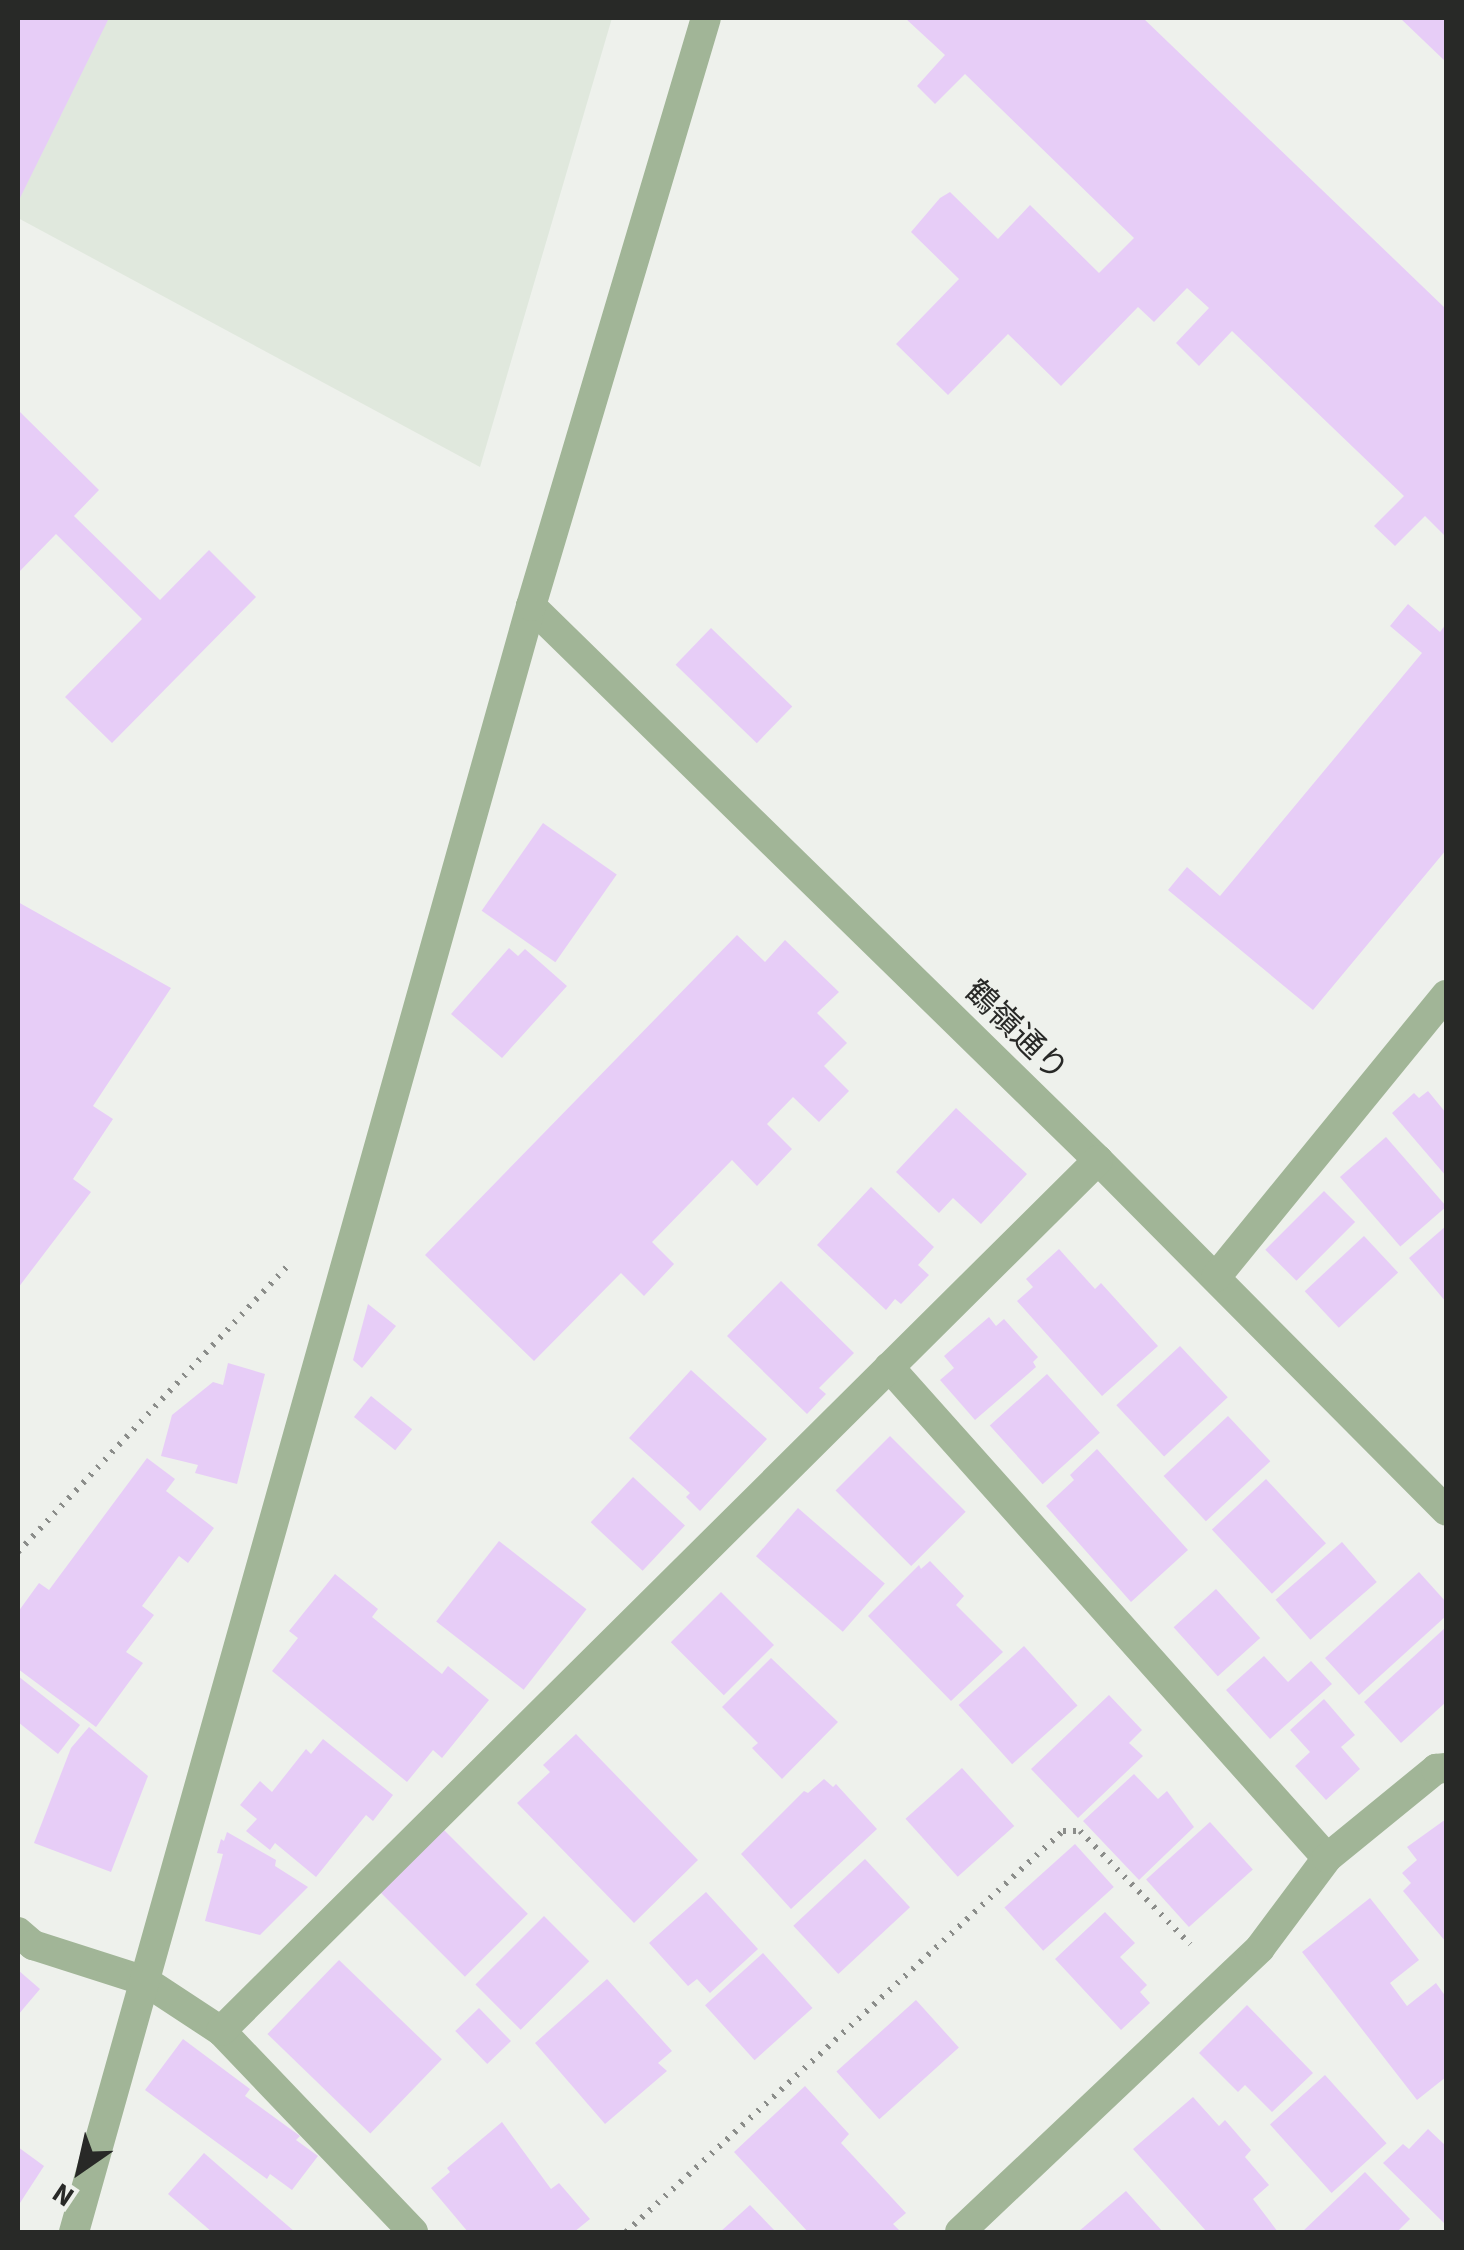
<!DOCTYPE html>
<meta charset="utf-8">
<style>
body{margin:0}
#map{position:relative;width:1464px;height:2250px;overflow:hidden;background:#eef1ec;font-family:"Source Sans 3","Noto Sans JP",sans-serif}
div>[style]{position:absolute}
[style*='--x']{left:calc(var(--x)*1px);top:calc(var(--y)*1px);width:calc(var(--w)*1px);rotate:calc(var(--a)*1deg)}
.built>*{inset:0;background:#e0e8dd}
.building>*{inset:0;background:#e7cdf7;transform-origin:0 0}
.path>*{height:6px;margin-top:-3px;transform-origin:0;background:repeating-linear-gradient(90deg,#8b8d8a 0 2.5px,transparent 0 10.5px)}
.minor>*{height:30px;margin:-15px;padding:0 15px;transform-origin:15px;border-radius:15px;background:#a1b597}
span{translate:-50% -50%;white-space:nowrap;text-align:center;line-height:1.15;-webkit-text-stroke:8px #eef1ec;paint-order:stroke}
.street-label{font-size:32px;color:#282927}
.frame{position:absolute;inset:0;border:20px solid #282927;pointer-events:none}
.north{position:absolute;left:30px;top:2120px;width:100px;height:100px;-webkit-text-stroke:8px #eef1ec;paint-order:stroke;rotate:214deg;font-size:28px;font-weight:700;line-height:40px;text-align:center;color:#282927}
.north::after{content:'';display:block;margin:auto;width:35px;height:45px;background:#282927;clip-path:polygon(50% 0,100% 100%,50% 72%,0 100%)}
</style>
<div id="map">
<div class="built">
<div style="clip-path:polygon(18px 18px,612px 18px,480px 467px,18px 218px)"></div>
</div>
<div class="building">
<div style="clip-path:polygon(18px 18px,109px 18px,18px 202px)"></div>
<div style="clip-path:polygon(905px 18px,1143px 18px,1446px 309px,1446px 537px,1425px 516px,1395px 546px,1374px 526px,1404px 496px,1232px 331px,1199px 366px,1176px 343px,1209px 308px,1187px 288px,1154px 322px,1138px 307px,1061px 386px,1008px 334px,948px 395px,896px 344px,959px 279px,911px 232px,940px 198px,950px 192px,998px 239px,1030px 205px,1099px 273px,1134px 238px,965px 74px,935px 104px,917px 86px,945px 55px)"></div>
<div style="clip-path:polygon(1400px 18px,1446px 18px,1446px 62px)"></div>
<div style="clip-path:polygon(18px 410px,99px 490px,74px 516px,160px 600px,209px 550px,256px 597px,112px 743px,65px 697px,142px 619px,56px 534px,18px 573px)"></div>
<div style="clip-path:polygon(1408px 604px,1440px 632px,1446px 624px,1446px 850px,1313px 1010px,1168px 890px,1187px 867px,1220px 896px,1422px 653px,1390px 626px)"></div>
<div style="left:711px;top:628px;width:113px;height:51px;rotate:44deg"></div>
<div style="left:543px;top:823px;width:90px;height:107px;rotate:35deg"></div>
<div style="clip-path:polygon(18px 902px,171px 988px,93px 1106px,113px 1119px,73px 1179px,91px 1192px,18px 1288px)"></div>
<div style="clip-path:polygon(737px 935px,765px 962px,785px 940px,839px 992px,817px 1013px,847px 1043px,824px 1066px,849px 1091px,819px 1122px,793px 1097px,767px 1124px,792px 1149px,757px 1186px,732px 1160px,652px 1242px,674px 1264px,644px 1296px,621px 1273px,534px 1361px,425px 1255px)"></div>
<div style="clip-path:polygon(509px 948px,518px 956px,525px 949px,567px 986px,502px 1058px,451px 1014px)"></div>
<div style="clip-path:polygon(1428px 1091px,1446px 1113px,1446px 1176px,1392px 1113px,1414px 1093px,1419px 1098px)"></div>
<div style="clip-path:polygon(956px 1108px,1027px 1174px,981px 1224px,953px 1198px,939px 1213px,896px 1172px)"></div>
<div style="left:1386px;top:1137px;width:92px;height:61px;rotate:49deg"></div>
<div style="clip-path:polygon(871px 1187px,934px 1247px,918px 1265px,929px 1275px,901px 1304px,895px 1299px,886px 1310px,817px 1245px)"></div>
<div style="left:1324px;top:1191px;width:44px;height:83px;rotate:45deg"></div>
<div style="clip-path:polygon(1446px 1226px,1446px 1302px,1409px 1258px)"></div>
<div style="left:1364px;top:1236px;width:50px;height:81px;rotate:47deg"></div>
<div style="clip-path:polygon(1059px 1249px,1095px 1289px,1101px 1283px,1158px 1346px,1102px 1396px,1017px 1301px,1033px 1287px,1026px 1279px)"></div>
<div style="clip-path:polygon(781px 1281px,854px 1353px,819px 1388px,826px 1394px,807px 1414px,727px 1336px)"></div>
<div style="clip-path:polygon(368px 1304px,396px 1326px,362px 1368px,353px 1360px)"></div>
<div style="clip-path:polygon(989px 1317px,996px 1326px,1004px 1319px,1038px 1357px,1033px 1362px,1036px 1367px,975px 1420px,940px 1380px,954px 1368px,944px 1356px)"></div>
<div style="left:1180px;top:1346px;width:70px;height:87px;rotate:47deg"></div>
<div style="clip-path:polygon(228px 1363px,265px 1374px,237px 1484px,195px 1473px,198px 1465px,161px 1456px,172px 1415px,213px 1382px,223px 1385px)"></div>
<div style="clip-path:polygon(691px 1370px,767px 1439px,700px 1511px,686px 1497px,690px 1493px,629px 1438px)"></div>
<div style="left:1047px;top:1374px;width:79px;height:77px;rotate:48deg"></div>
<div style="left:371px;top:1396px;width:53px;height:27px;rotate:39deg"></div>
<div style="left:1228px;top:1416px;width:62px;height:88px;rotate:47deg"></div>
<div style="left:890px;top:1436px;width:107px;height:77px;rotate:45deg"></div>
<div style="clip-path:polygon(1097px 1449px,1188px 1550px,1131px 1602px,1046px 1506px,1074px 1480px,1070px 1475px)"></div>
<div style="clip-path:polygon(147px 1458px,175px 1479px,166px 1491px,214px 1528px,188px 1563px,179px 1556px,142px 1606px,154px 1615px,126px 1652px,143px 1663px,96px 1727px,18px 1669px,18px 1612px,39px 1583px,49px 1590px)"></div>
<div style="left:633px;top:1477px;width:71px;height:62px;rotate:43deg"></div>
<div style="left:1266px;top:1479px;width:88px;height:74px;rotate:47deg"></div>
<div style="left:798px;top:1508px;width:115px;height:64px;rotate:41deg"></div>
<div style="left:499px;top:1541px;width:111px;height:102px;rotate:38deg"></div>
<div style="left:1342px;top:1542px;width:53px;height:88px;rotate:49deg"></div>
<div style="clip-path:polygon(930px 1561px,964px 1596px,956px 1605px,1003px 1652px,951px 1701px,868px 1616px,919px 1565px,921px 1569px)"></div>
<div style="clip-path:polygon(1419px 1572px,1446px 1602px,1446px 1616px,1359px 1695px,1325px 1658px)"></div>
<div style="clip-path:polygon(335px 1574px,378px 1609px,372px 1617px,442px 1674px,448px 1666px,489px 1700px,442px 1758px,433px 1750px,407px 1782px,272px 1671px,298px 1638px,289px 1631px)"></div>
<div style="left:1216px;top:1589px;width:66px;height:57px;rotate:48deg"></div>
<div style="left:721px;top:1592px;width:75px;height:71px;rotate:45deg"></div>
<div style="clip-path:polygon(1446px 1627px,1446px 1702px,1401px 1743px,1364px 1702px)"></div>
<div style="left:1024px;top:1646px;width:80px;height:88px;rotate:48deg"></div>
<div style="clip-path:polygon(1264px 1656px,1288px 1682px,1311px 1661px,1332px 1684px,1270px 1739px,1226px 1690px)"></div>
<div style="clip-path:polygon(771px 1658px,838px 1722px,782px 1779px,752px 1748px,758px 1743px,722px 1707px)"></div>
<div style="clip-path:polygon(18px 1676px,80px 1725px,58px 1754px,18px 1722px)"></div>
<div style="clip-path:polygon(1109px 1695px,1142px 1730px,1129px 1743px,1143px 1756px,1078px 1818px,1031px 1769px)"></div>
<div style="clip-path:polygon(1324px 1699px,1355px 1735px,1341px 1747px,1360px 1769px,1326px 1800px,1295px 1766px,1310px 1752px,1290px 1730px)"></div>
<div style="clip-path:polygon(89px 1727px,148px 1776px,111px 1872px,34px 1843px,71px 1748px)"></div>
<div style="clip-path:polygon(576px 1734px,698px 1860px,634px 1923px,517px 1803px,550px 1772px,543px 1765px)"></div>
<div style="clip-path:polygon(323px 1739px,393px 1795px,373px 1821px,366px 1815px,316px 1877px,275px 1843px,270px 1850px,246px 1831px,257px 1819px,240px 1805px,260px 1781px,272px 1792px,306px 1749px,311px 1754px)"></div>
<div style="left:962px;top:1768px;width:78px;height:76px;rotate:48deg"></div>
<div style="clip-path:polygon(1134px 1774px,1158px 1799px,1167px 1791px,1194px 1827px,1139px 1880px,1083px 1821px)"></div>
<div style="clip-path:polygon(824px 1779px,833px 1787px,836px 1784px,877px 1829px,791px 1909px,741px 1854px,804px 1791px,808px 1793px)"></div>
<div style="clip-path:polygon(1446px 1819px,1446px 1942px,1403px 1891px,1411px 1883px,1402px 1873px,1417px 1860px,1407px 1847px)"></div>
<div style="left:1210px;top:1822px;width:64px;height:86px;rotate:48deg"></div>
<div style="left:443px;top:1829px;width:120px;height:89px;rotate:45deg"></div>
<div style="clip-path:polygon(227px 1832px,276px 1860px,275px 1866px,308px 1887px,260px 1935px,205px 1921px,223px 1854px,217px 1853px,221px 1839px,224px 1841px)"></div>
<div style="left:1075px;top:1844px;width:58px;height:95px;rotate:48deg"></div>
<div style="left:865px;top:1859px;width:66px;height:98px;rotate:47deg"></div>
<div style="clip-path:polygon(706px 1892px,758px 1949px,710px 1993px,697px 1979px,688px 1986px,649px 1943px)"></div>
<div style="clip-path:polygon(1370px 1898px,1419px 1960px,1390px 1983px,1407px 2006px,1436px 1983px,1446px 1997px,1446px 2077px,1417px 2100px,1302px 1952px)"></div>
<div style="clip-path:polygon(1105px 1912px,1135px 1943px,1120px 1957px,1147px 1985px,1140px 1992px,1150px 2003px,1121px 2030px,1055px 1959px)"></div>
<div style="left:544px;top:1916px;width:64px;height:97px;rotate:45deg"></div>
<div style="left:763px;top:1953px;width:74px;height:78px;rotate:48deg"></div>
<div style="left:339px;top:1960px;width:143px;height:103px;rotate:44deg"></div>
<div style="clip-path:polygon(18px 1970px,40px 1989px,18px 2015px)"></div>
<div style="clip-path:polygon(607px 1979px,672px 2051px,658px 2063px,667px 2071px,605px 2124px,535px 2043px)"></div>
<div style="left:916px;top:2000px;width:64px;height:107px;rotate:48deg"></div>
<div style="clip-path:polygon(1247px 2005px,1313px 2073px,1272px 2112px,1245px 2085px,1238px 2092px,1199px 2053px)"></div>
<div style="left:479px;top:2008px;width:46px;height:33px;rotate:46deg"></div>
<div style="clip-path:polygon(183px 2039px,250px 2089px,245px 2096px,300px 2136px,296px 2140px,318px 2156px,292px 2190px,270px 2174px,267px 2179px,145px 2090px)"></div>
<div style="left:1325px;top:2075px;width:92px;height:74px;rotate:48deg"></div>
<div style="clip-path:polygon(805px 2086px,849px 2134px,841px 2143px,906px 2213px,893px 2224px,901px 2232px,808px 2232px,734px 2152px)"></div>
<div style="clip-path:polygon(1193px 2097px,1219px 2126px,1225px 2120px,1251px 2150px,1245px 2157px,1269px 2185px,1253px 2199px,1278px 2232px,1207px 2232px,1133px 2149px)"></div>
<div style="clip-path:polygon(502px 2122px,551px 2189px,559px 2183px,590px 2219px,574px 2232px,468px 2232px,431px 2188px,450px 2172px,447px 2168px)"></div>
<div style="clip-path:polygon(1428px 2129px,1446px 2146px,1446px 2225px,1383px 2163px,1403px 2144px,1409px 2149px)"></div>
<div style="clip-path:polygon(18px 2147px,44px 2166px,18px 2206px)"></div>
<div style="clip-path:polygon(204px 2153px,295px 2232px,212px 2232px,168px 2194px)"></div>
<div style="clip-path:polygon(1365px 2172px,1410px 2219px,1397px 2232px,1302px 2232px)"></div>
<div style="clip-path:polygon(1126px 2191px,1163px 2232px,1078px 2232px)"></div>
<div style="clip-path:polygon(750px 2205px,776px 2232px,720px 2232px)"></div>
</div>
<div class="path">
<div style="--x:18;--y:1552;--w:398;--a:-46.7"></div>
<div style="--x:626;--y:2232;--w:593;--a:-42.54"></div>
<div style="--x:1063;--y:1831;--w:17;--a:0"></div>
<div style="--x:1080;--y:1831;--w:158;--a:45.8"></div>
</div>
<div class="minor">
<div style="--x:531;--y:606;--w:793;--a:44.34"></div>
<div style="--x:1098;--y:1160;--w:494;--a:45.2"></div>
<div style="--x:1216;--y:1277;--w:364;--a:-50.8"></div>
<div style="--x:889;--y:1367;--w:658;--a:48.27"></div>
<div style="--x:18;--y:1932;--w:20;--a:41"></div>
<div style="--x:33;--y:1945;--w:118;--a:17.8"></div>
<div style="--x:145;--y:1981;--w:91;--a:33.3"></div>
<div style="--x:221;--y:2031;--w:278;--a:46.3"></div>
<div style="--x:221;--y:2031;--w:1236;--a:-44.8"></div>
<div style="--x:74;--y:2232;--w:1689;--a:-74.3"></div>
<div style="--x:531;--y:606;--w:613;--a:-73.43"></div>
<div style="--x:960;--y:2232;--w:413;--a:-43.4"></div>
<div style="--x:1260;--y:1948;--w:112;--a:-53.3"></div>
<div style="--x:1327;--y:1858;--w:141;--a:-39.2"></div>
<div style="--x:1436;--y:1769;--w:10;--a:-6"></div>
</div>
<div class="street-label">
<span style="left:1016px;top:1031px;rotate:44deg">鶴嶺通り</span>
</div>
<div class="frame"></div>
<div class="north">N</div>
</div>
